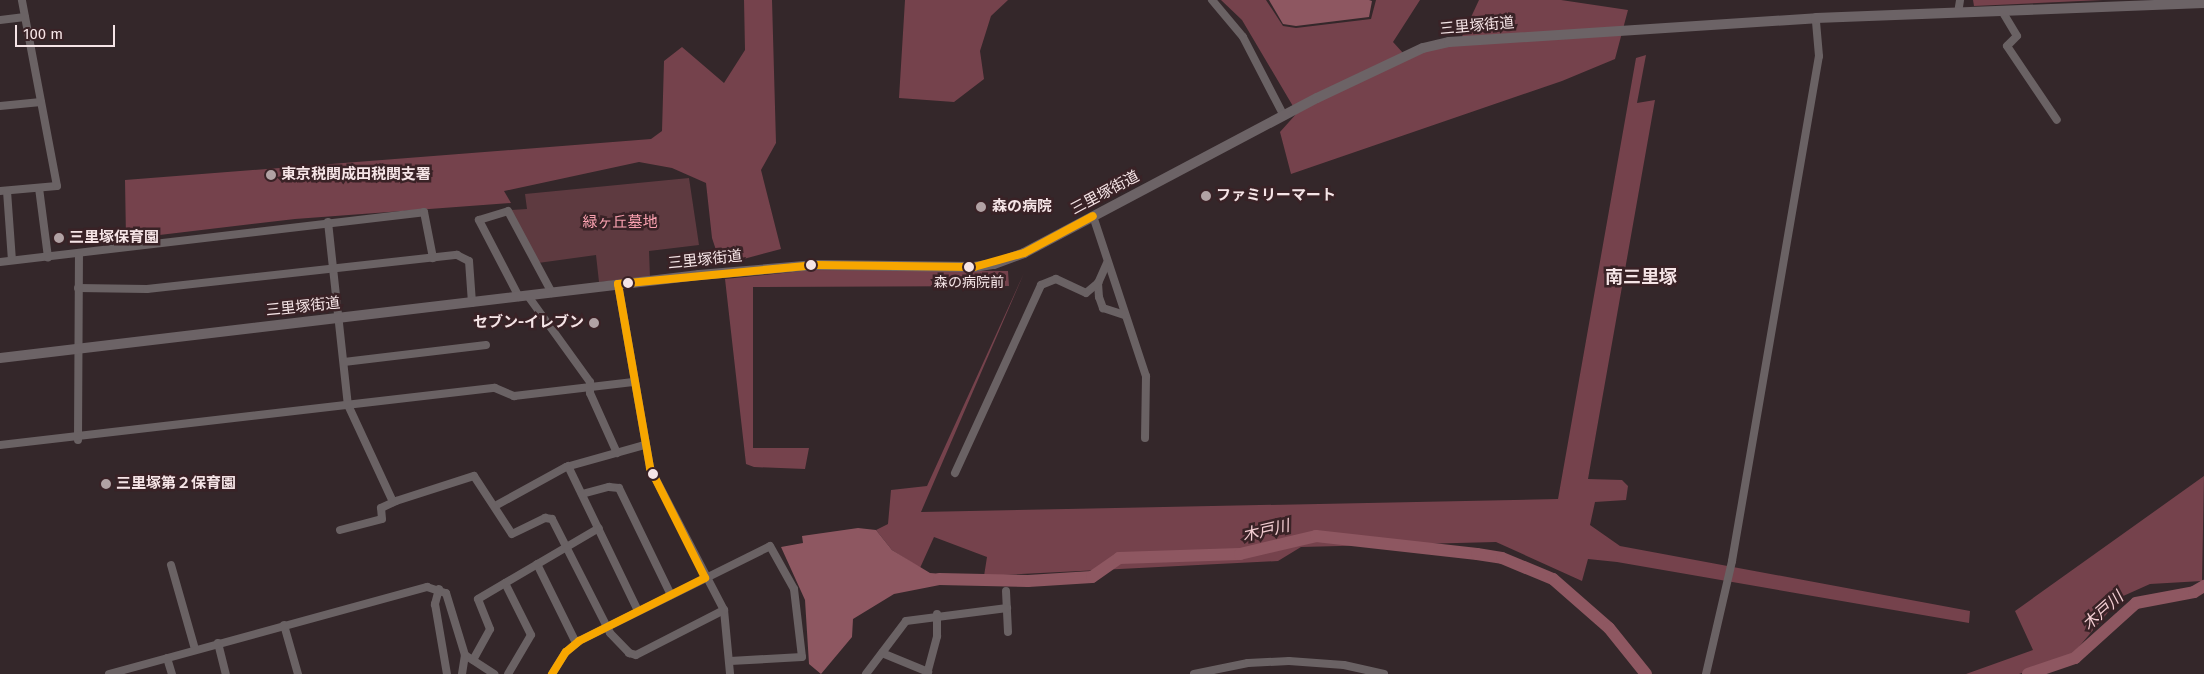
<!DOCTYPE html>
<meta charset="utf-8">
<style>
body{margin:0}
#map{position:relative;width:2204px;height:674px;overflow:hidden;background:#34272a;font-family:"Fira Sans","Noto Sans JP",sans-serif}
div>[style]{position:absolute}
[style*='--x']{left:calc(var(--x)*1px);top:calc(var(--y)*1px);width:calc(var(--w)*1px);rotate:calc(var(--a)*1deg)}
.green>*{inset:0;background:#5e3a40}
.forest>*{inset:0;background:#75424c}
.water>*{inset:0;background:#8e5761}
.river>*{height:12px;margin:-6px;padding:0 6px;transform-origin:6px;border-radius:6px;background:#8e5761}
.minor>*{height:8px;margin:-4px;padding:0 4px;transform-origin:4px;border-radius:4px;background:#6a6264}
.major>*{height:10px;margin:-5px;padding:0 5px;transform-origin:5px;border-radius:5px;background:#6c6366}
.bus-1>*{height:8px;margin:-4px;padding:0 4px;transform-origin:4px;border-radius:4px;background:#f7a600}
.dots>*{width:14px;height:14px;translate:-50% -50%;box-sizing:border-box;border:2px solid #392226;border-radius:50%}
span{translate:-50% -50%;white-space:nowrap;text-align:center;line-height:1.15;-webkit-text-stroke:5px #392226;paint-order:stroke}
.bus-label{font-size:14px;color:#f5e4e6}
.street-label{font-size:15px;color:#f5e4e6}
.poi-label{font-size:15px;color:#f5e4e6;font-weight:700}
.left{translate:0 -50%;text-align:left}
.right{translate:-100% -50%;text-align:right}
.park-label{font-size:15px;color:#faa1b0}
.water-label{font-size:16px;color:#f5cfd4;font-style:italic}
.quarter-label{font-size:18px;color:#f5e4e6;font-weight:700}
.scale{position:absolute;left:15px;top:25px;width:100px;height:22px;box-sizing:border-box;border:2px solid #f5e4e6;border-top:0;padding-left:6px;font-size:15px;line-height:18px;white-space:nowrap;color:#f5e4e6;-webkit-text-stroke:4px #392226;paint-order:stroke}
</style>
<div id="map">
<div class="green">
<div style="clip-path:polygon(689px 178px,699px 245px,649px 251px,650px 277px,599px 282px,596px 255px,538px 263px,511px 210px,527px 209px,525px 194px)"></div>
</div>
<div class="forest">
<div style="clip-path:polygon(744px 0,772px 0,776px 143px,761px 170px,781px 249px,721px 265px,712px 238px,706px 183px,672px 168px,639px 162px,504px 191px,511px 203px,295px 219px,126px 239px,125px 180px,651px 139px,662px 131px,664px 61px,682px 47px,724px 83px,745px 50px)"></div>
<div style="clip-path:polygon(905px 0,1008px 0,991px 16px,980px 51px,984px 79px,954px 102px,899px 98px)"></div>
<div style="clip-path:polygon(1221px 0,1266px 0,1283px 26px,1296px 28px,1371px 19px,1376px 0,1420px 0,1393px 42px,1403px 53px,1459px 43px,1479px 0,1561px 0,1628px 10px,1615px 59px,1562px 81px,1291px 174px,1280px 132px,1297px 113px,1242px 20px)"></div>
<div style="clip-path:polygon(1973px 0,2103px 0,1974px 6px)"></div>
<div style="clip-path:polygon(1646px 55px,1637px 103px,1655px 100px,1588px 479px,1622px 480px,1628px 486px,1626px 500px,1595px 502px,1590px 525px,1620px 546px,1970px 611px,1969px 623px,1617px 562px,1588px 559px,1582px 581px,1496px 542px,1301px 547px,1278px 561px,984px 576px,987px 557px,934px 537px,920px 568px,892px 550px,876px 530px,888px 524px,891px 490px,927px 486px,1024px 273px,921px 512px,1558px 499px,1636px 58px)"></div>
<div style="clip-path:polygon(811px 270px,1008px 271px,1009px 286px,753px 287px,753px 448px,809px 448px,805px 469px,754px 467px,746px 464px,725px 279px)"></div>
<div style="clip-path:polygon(2204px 476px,2202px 581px,2150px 584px,2121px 597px,2072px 655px,2019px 674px,1966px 674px,2033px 650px,2015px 611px)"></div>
</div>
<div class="water">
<div style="clip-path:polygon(1269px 0,1369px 0,1372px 1px,1369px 17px,1296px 26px,1283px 24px)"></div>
<div style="clip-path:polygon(858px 528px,876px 530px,892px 550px,930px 573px,955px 575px,955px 582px,894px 594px,853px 619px,852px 637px,821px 674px,809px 664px,805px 600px,781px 547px,803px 543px,802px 536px)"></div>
</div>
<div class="river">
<div style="--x:939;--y:579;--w:89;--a:1.3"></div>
<div style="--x:1028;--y:581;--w:64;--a:-3.6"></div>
<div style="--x:1092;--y:577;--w:33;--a:-35"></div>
<div style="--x:1119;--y:558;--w:121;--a:-1.9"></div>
<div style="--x:1240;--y:554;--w:78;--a:-13.3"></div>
<div style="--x:1316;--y:536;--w:162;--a:6.4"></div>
<div style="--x:1477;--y:554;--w:25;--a:9"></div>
<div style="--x:1502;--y:558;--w:55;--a:22.4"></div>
<div style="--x:1553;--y:579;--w:74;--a:41.2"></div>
<div style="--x:1609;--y:628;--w:59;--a:51.2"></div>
<div style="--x:2028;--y:674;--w:50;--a:-18.8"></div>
<div style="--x:2075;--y:658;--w:82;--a:-42"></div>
<div style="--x:2136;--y:603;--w:59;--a:-10.7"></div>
<div style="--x:2194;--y:592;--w:12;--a:-31"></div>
</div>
<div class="minor">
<div style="--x:1212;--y:0;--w:48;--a:50"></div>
<div style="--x:1243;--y:37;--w:89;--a:62.6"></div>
<div style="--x:2002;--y:11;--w:29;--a:59"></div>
<div style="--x:2017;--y:36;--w:14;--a:135"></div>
<div style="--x:2007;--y:46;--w:89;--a:56"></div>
<div style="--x:1958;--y:13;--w:13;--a:-81"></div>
<div style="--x:0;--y:20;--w:25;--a:-7"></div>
<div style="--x:0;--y:106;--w:41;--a:-5.6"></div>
<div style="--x:39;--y:188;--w:70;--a:82.6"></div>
<div style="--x:0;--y:191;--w:57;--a:-5"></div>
<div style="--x:57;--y:186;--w:189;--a:-100.7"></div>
<div style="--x:7;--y:191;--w:69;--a:85.9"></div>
<div style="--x:1093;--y:216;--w:169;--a:71.7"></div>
<div style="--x:1146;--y:376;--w:62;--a:90.9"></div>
<div style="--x:328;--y:222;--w:184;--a:83.8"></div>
<div style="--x:348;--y:405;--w:107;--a:65.1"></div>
<div style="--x:0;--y:262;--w:427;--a:-6.7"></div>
<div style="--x:424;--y:212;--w:47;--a:78.9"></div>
<div style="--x:1107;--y:263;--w:22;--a:114"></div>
<div style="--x:1098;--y:283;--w:14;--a:86"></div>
<div style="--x:1099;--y:297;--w:12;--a:70"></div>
<div style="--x:1103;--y:308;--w:23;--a:18"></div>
<div style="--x:618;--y:284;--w:187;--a:80.1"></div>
<div style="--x:650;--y:468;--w:160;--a:62.5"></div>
<div style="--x:724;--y:610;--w:64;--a:84.6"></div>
<div style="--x:78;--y:288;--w:69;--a:0.8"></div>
<div style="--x:147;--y:289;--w:312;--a:-6.3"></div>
<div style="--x:457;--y:255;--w:13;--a:27"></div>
<div style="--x:469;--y:261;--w:42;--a:85.9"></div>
<div style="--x:528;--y:296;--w:106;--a:54.2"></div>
<div style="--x:590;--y:382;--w:11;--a:90"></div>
<div style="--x:590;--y:393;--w:66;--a:65.8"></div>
<div style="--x:519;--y:297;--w:87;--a:-117.5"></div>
<div style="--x:479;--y:220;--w:30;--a:-17"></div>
<div style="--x:508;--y:211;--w:93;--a:61.8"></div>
<div style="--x:344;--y:362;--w:143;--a:-6.8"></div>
<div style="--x:78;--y:440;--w:186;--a:-89.7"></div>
<div style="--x:0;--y:445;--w:498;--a:-6.6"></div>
<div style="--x:495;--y:388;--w:21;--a:23"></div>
<div style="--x:514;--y:396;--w:120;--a:-6.7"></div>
<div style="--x:568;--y:466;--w:161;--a:64.2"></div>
<div style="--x:955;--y:473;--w:207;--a:-65.4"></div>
<div style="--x:1041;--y:285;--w:16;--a:-22"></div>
<div style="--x:1056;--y:279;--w:33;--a:25"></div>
<div style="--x:1086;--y:293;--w:16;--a:-40"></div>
<div style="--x:582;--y:494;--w:28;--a:-15"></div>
<div style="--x:609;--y:487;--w:10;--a:6"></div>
<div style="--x:619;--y:488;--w:119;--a:64.1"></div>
<div style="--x:495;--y:506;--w:81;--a:-28.8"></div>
<div style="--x:566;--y:467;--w:82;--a:-15.6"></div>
<div style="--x:340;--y:530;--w:43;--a:-14.7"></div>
<div style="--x:382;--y:519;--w:11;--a:-95"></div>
<div style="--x:381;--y:508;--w:17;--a:-25"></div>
<div style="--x:396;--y:501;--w:82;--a:-17.8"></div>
<div style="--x:474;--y:476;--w:69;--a:56.8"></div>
<div style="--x:512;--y:534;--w:37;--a:-26"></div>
<div style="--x:545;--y:518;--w:7;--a:8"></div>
<div style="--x:552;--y:519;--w:128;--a:63"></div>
<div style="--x:610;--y:633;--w:28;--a:46"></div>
<div style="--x:629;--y:653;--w:7;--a:16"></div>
<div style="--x:636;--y:655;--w:99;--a:-27.1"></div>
<div style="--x:537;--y:564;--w:88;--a:63.7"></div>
<div style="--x:171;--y:565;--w:87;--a:74.1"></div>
<div style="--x:505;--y:583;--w:58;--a:63.4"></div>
<div style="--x:531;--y:635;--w:45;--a:120.5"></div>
<div style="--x:439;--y:589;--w:16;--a:105"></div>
<div style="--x:435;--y:604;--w:71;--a:80.3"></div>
<div style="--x:1006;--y:591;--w:41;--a:87.2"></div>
<div style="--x:284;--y:625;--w:51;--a:74.1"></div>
<div style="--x:218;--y:643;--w:32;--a:76"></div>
<div style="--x:882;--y:653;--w:50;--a:22.4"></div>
<div style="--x:167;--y:658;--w:17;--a:73"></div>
<div style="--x:473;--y:660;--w:35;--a:-61"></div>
<div style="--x:490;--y:629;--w:32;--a:-112"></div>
<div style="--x:478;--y:599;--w:140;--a:-30.4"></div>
<div style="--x:109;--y:674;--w:330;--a:-15.3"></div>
<div style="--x:427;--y:587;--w:20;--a:18"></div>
<div style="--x:446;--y:593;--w:65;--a:73"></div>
<div style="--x:465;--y:655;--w:35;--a:33"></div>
<div style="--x:462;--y:674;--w:19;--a:-81"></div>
<div style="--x:552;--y:674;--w:26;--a:-58"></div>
<div style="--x:566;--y:652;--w:17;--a:-40"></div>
<div style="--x:579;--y:641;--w:213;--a:-26.4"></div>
<div style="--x:770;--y:546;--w:49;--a:60.8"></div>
<div style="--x:794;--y:589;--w:68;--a:83.3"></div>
<div style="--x:802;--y:657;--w:72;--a:176.8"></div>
<div style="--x:866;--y:674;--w:66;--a:-53"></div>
<div style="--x:906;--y:621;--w:102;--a:-7.3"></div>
<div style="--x:927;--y:674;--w:39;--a:-75"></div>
<div style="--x:937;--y:636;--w:22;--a:-90"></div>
<div style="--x:1194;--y:674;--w:55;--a:-11.5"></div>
<div style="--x:1248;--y:663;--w:41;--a:-2.8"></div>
<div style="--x:1289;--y:661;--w:55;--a:4.2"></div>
<div style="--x:1344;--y:665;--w:41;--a:12.7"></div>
<div style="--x:1706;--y:674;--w:116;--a:-77"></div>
<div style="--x:1732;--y:561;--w:512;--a:-80.23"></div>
<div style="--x:1819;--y:56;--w:38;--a:-95"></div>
</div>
<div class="major">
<div style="--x:0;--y:358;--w:704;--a:-6.77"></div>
<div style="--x:699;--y:275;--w:117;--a:-4.9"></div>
<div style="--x:816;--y:265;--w:158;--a:0.7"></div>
<div style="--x:974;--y:267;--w:20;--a:-9"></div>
<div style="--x:994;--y:264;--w:32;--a:-20"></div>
<div style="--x:1024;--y:253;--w:331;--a:-27.9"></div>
<div style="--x:1317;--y:98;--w:117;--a:-25.3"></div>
<div style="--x:1423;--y:48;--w:27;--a:-13"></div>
<div style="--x:1449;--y:42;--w:368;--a:-3.7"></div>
<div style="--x:1816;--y:18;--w:388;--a:-2.2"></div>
</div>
<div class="bus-1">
<div style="--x:618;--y:284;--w:199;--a:-5.5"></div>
<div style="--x:816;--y:265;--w:158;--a:0.7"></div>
<div style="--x:974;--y:267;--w:52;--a:-15.6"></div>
<div style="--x:1024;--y:253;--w:78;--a:-28.2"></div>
<div style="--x:618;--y:284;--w:187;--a:80.1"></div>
<div style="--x:650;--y:468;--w:123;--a:63.4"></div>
<div style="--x:552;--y:674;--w:26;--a:-58"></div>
<div style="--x:566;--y:652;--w:17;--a:-40"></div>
<div style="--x:579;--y:641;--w:141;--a:-26.6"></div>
</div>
<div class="dots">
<div style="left:271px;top:175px;background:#b1a2a4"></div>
<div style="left:1206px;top:196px;background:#b1a2a4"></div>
<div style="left:981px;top:207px;background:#b1a2a4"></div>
<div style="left:59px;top:238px;background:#b1a2a4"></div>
<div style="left:811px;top:265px;background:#f5e4e6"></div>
<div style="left:969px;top:267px;background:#f5e4e6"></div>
<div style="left:628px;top:283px;background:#f5e4e6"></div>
<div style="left:594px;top:323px;background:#b1a2a4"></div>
<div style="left:653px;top:474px;background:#f5e4e6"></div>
<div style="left:106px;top:484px;background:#b1a2a4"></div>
</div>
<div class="bus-label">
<span style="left:969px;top:283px">森の病院前</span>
</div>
<div class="street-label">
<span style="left:1477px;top:26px;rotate:-5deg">三里塚街道</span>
<span style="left:1105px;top:193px;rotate:-28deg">三里塚街道</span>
<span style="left:705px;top:260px;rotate:-6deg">三里塚街道</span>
<span style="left:303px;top:307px;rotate:-6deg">三里塚街道</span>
</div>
<div class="poi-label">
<span class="left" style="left:281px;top:175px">東京税関成田税関支署</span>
<span class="left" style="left:1216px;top:196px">ファミリーマート</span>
<span class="left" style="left:992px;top:207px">森の病院</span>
<span class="left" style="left:69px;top:238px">三里塚保育園</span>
<span class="right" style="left:584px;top:323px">セブン-イレブン</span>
<span class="left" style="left:116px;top:484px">三里塚第２保育園</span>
</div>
<div class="park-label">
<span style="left:620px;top:223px">緑ヶ丘墓地</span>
</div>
<div class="water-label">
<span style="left:1266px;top:531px;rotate:-13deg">木戸川</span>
<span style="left:2103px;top:611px;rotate:-42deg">木戸川</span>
</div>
<div class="quarter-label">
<span style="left:1641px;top:277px">南三里塚</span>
</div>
<div class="scale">100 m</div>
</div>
